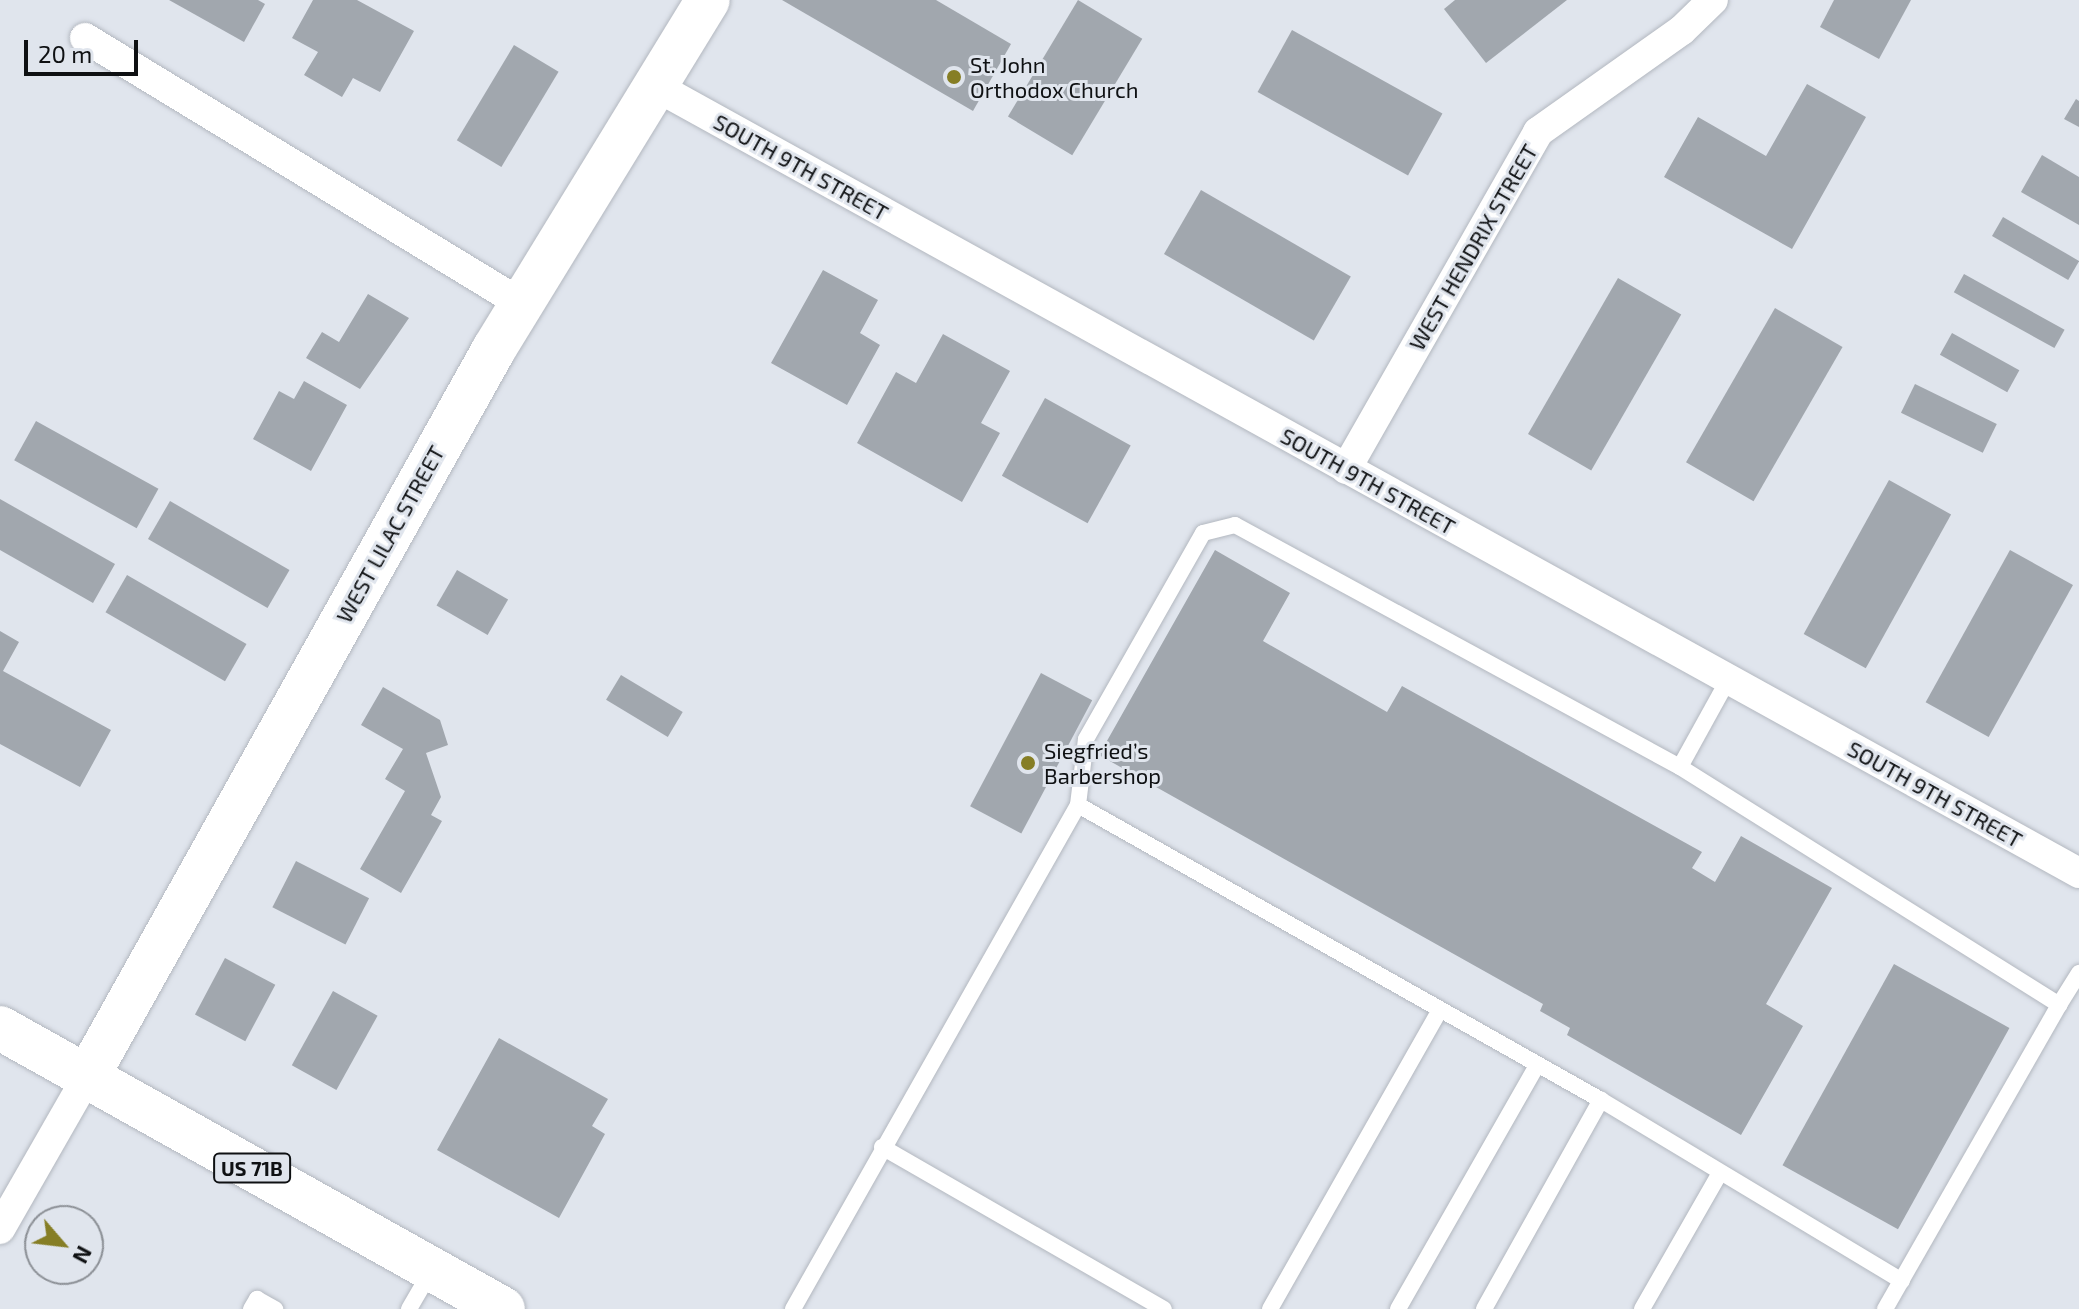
<!DOCTYPE html>
<meta charset="utf-8">
<style>
body{margin:0}
#map{position:relative;width:2079px;height:1309px;overflow:hidden;background:#e0e5ed;font-family:"Exo 2",sans-serif}
div>[style]{position:absolute}
[style*='--x']{left:calc(var(--x)*1px);top:calc(var(--y)*1px);width:calc(var(--w)*1px);rotate:calc(var(--a)*1deg)}
.building>*{inset:0;background:#a1a7ae;transform-origin:0 0}
.roads{filter:drop-shadow(0 0 2px #b3b8c0) drop-shadow(0 0 2px #b3b8c0)}
.lane>*{height:16px;margin:-8px;padding:0 8px;transform-origin:8px;border-radius:8px;background:#fff}
.street>*{height:30px;margin:-15px;padding:0 15px;transform-origin:15px;border-radius:15px;background:#fff}
.secondary>*{height:44px;margin:-22px;padding:0 22px;transform-origin:22px;border-radius:22px;background:#fff}
.primary>*{height:44px;margin:-22px;padding:0 22px;transform-origin:22px;border-radius:22px;background:#fff}
.dots>*{width:22px;height:22px;translate:-50% -50%;box-sizing:border-box;border:4px solid #e0e5ed;border-radius:50%}
span{translate:-50% -50%;white-space:nowrap;text-align:center;line-height:1.15;-webkit-text-stroke:6px #e0e5ed;paint-order:stroke}
.shield-label span{padding:2px 6px;background:#e0e5ed;border:2px solid;border-radius:6px;-webkit-text-stroke-width:0}
.shield-label{font-size:20px;color:#0f1113;font-weight:700}
.poi-label{font-size:22px;color:#0f1113}
.left{translate:0 -50%;text-align:left}
.street-label{font-size:22px;color:#0f1113}
.north{position:absolute;left:24px;top:1205px;width:80px;height:80px;box-sizing:border-box;background:#e0e5ed;border:2px solid #8c9096;border-radius:50%;rotate:118deg;font-size:22px;font-weight:700;line-height:32px;text-align:center;color:#0f1113}
.north::after{content:'';display:block;margin:auto;width:28px;height:36px;background:#867e25;clip-path:polygon(50% 0,100% 100%,50% 72%,0 100%)}
.scale{position:absolute;left:24px;top:40px;width:114px;height:36px;box-sizing:border-box;border:4px solid #0f1113;border-top:0;padding-left:10px;font-size:24px;line-height:28px;white-space:nowrap;color:#0f1113;-webkit-text-stroke:6px #e0e5ed;paint-order:stroke}
</style>
<div id="map">
<div class="building">
<div style="clip-path:polygon(169px 0,258px 0,265px 4px,244px 42px)"></div>
<div style="clip-path:polygon(313px 0,357px 0,414px 31px,380px 92px,353px 78px,342px 97px,304px 75px,318px 52px,292px 38px)"></div>
<div style="clip-path:polygon(782px 0,936px 0,1011px 44px,973px 111px)"></div>
<div style="left:1078px;top:0;width:75px;height:136px;rotate:31deg"></div>
<div style="clip-path:polygon(1455px 0,1567px 0,1486px 63px,1444px 9px)"></div>
<div style="clip-path:polygon(1834px 0,1911px 0,1879px 59px,1820px 27px)"></div>
<div style="left:1292px;top:30px;width:172px;height:71px;rotate:29deg"></div>
<div style="left:514px;top:45px;width:52px;height:111px;rotate:31deg"></div>
<div style="clip-path:polygon(1807px 84px,1866px 117px,1792px 249px,1664px 177px,1698px 117px,1766px 156px)"></div>
<div style="clip-path:polygon(2076px 99px,2079px 101px,2079px 127px,2064px 119px)"></div>
<div style="clip-path:polygon(2042px 155px,2079px 177px,2079px 225px,2021px 192px)"></div>
<div style="left:1201px;top:190px;width:173px;height:74px;rotate:30deg"></div>
<div style="left:2003px;top:217px;width:88px;height:22px;rotate:30deg"></div>
<div style="clip-path:polygon(823px 270px,878px 300px,860px 333px,880px 345px,847px 405px,771px 363px)"></div>
<div style="left:1964px;top:274px;width:115px;height:21px;rotate:29deg"></div>
<div style="left:1618px;top:278px;width:73px;height:180px;rotate:30deg"></div>
<div style="clip-path:polygon(368px 294px,409px 318px,360px 389px,306px 358px,322px 332px,339px 342px)"></div>
<div style="left:1775px;top:308px;width:78px;height:178px;rotate:30deg"></div>
<div style="left:1952px;top:333px;width:77px;height:25px;rotate:29deg"></div>
<div style="clip-path:polygon(943px 334px,1010px 371px,981px 423px,1000px 433px,962px 502px,857px 443px,896px 372px,916px 383px)"></div>
<div style="clip-path:polygon(304px 381px,347px 405px,311px 471px,253px 439px,279px 391px,294px 399px)"></div>
<div style="left:1915px;top:384px;width:91px;height:32px;rotate:26deg"></div>
<div style="left:1045px;top:398px;width:98px;height:89px;rotate:29deg"></div>
<div style="left:36px;top:421px;width:140px;height:45px;rotate:29deg"></div>
<div style="left:1889px;top:480px;width:71px;height:176px;rotate:29deg"></div>
<div style="clip-path:polygon(0 499px,115px 564px,93px 603px,0 550px)"></div>
<div style="left:170px;top:501px;width:138px;height:44px;rotate:30deg"></div>
<div style="clip-path:polygon(1215px 550px,1290px 593px,1263px 641px,1387px 712px,1402px 686px,1702px 852px,1692px 868px,1715px 882px,1741px 836px,1832px 888px,1766px 1004px,1803px 1026px,1741px 1135px,1567px 1035px,1570px 1028px,1540px 1011px,1543px 1004px,1099px 755px)"></div>
<div style="left:2010px;top:550px;width:72px;height:174px;rotate:29deg"></div>
<div style="left:457px;top:570px;width:59px;height:41px;rotate:30deg"></div>
<div style="left:127px;top:575px;width:138px;height:43px;rotate:30deg"></div>
<div style="clip-path:polygon(0 631px,19px 642px,3px 671px,111px 730px,80px 787px,0 744px)"></div>
<div style="left:1041px;top:673px;width:58px;height:151px;rotate:28deg"></div>
<div style="left:621px;top:675px;width:72px;height:29px;rotate:31deg"></div>
<div style="clip-path:polygon(383px 687px,440px 720px,448px 745px,426px 753px,441px 797px,431px 815px,442px 821px,401px 893px,360px 869px,405px 791px,385px 779px,403px 749px,361px 725px)"></div>
<div style="left:296px;top:861px;width:82px;height:52px;rotate:27deg"></div>
<div style="left:225px;top:958px;width:57px;height:64px;rotate:28deg"></div>
<div style="left:1894px;top:964px;width:132px;height:230px;rotate:29deg"></div>
<div style="left:333px;top:991px;width:51px;height:85px;rotate:29deg"></div>
<div style="clip-path:polygon(499px 1038px,608px 1099px,592px 1126px,605px 1134px,559px 1218px,437px 1150px)"></div>
</div>
<div class="roads">
<div class="lane">
<div style="--x:1728;--y:680;--w:99;--a:118.9"></div>
<div style="--x:1680;--y:767;--w:448;--a:32.1"></div>
<div style="--x:2059;--y:1005;--w:38;--a:-58"></div>
<div style="--x:1078;--y:805;--w:600;--a:29.43"></div>
<div style="--x:1601;--y:1100;--w:351;--a:31"></div>
<div style="--x:882;--y:1147;--w:325;--a:29.9"></div>
<div style="--x:251;--y:1309;--w:12;--a:-59"></div>
<div style="--x:257;--y:1299;--w:21;--a:29"></div>
<div style="--x:409;--y:1309;--w:44;--a:-59.9"></div>
<div style="--x:793;--y:1309;--w:579;--a:-60.51"></div>
<div style="--x:1078;--y:805;--w:66;--a:-83.1"></div>
<div style="--x:1086;--y:739;--w:237;--a:-60.4"></div>
<div style="--x:1203;--y:533;--w:33;--a:-14"></div>
<div style="--x:1235;--y:525;--w:507;--a:28.54"></div>
<div style="--x:1270;--y:1309;--w:343;--a:-60.4"></div>
<div style="--x:1398;--y:1309;--w:279;--a:-60.3"></div>
<div style="--x:1484;--y:1309;--w:240;--a:-60.8"></div>
<div style="--x:1642;--y:1309;--w:157;--a:-60.2"></div>
<div style="--x:1885;--y:1309;--w:350;--a:-60.2"></div>
</div>
<div class="street">
<div style="--x:85;--y:38;--w:512;--a:31.33"></div>
<div style="--x:657;--y:87;--w:1625;--a:28.93"></div>
<div style="--x:1346;--y:469;--w:388;--a:-60.3"></div>
<div style="--x:1538;--y:132;--w:176;--a:-35.3"></div>
<div style="--x:1682;--y:30;--w:43;--a:-44.1"></div>
<div style="--x:0;--y:1229;--w:175;--a:-60.2"></div>
</div>
<div class="secondary">
<div style="--x:87;--y:1077;--w:834;--a:-60.79"></div>
<div style="--x:494;--y:349;--w:409;--a:-58.5"></div>
</div>
<div class="primary">
<div style="--x:0;--y:1028;--w:576;--a:29.19"></div>
</div>
</div>
<div class="dots">
<div style="left:954px;top:77px;background:#867e25"></div>
<div style="left:1028px;top:763px;background:#867e25"></div>
</div>
<div class="shield-label">
<span style="left:252px;top:1168px">US 71B</span>
</div>
<div class="poi-label">
<span class="left" style="left:970px;top:77px">St. John<br>Orthodox Church</span>
<span class="left" style="left:1044px;top:763px">Siegfried’s<br>Barbershop</span>
</div>
<div class="street-label">
<span style="left:801px;top:167px;rotate:29deg">SOUTH 9TH STREET</span>
<span style="left:1473px;top:247px;rotate:-60deg">WEST HENDRIX STREET</span>
<span style="left:1368px;top:481px;rotate:29deg">SOUTH 9TH STREET</span>
<span style="left:390px;top:534px;rotate:-61deg">WEST LILAC STREET</span>
<span style="left:1935px;top:794px;rotate:29deg">SOUTH 9TH STREET</span>
</div>
<div class="north">N</div>
<div class="scale">20 m</div>
</div>
